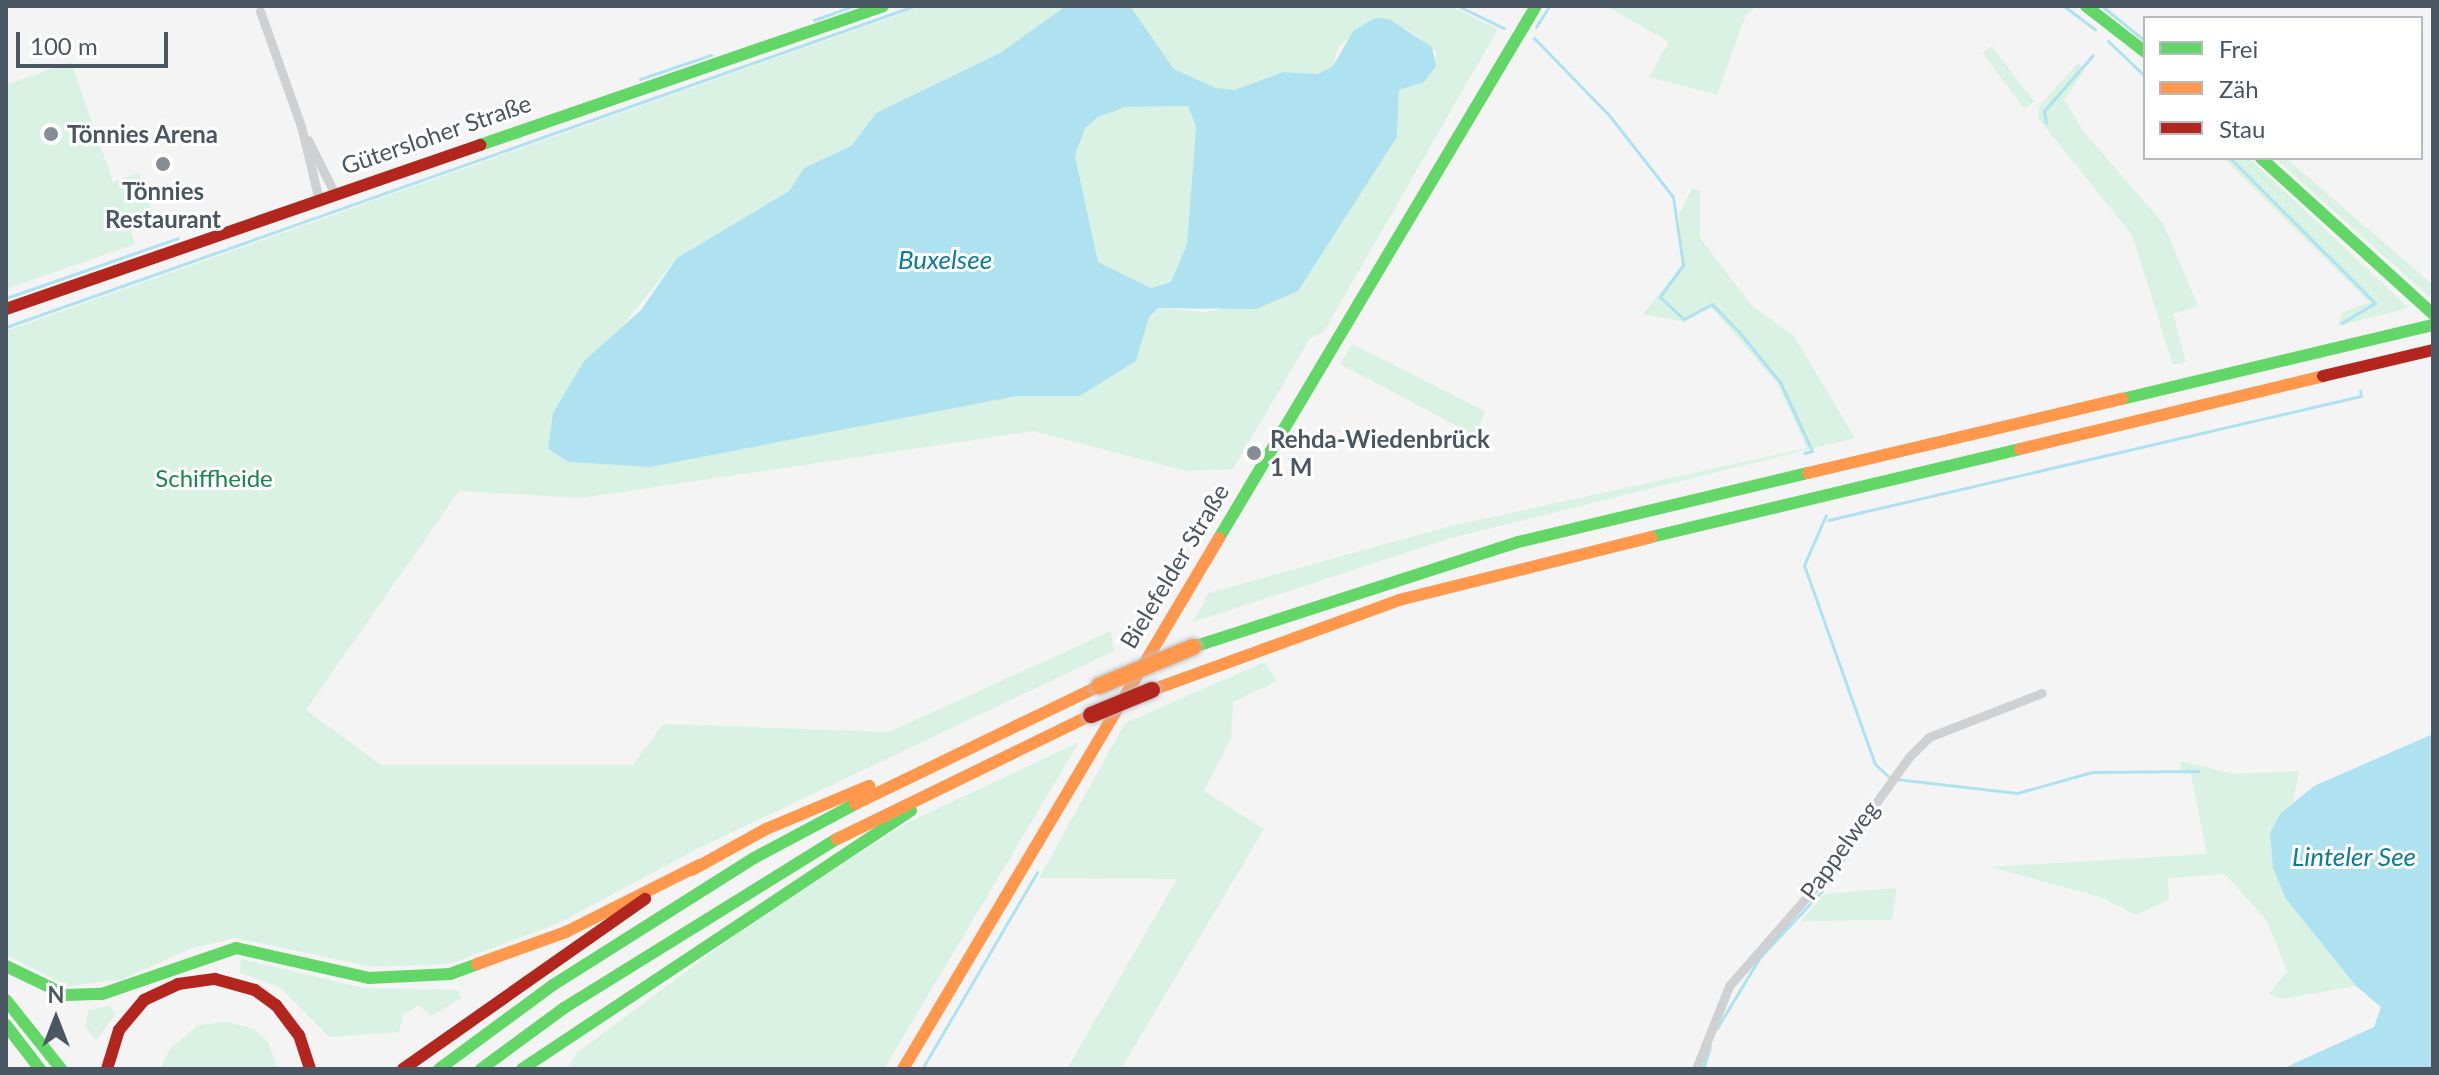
<!DOCTYPE html>
<meta charset="utf-8">
<style>
body{margin:0}
#map{position:relative;width:2439px;height:1075px;overflow:hidden;background:#f4f4f4;font-family:Lato,sans-serif}
div>[style]{position:absolute}
[style*='--x']{left:calc(var(--x)*1px);top:calc(var(--y)*1px);width:calc(var(--w)*1px);rotate:calc(var(--a)*1deg)}
.green>*{inset:0;background:#d9f2e3;transform-origin:0 0}
.water>*{inset:0;background:#aee2f0}
.stream>*{height:3px;margin:-1.5px;padding:0 1.5px;transform-origin:1.5px;border-radius:1.5px;background:#aee2f0}
.street>*{height:9px;margin:-4.5px;padding:0 4.5px;transform-origin:4.5px;border-radius:4.5px;background:#ced0d2}
.fast>*{height:12px;margin:-6px;padding:0 6px;transform-origin:6px;border-radius:6px;background:#63d668}
.slow>*{height:12px;margin:-6px;padding:0 6px;transform-origin:6px;border-radius:6px;background:#ff974d}
.jam>*{height:12px;margin:-6px;padding:0 6px;transform-origin:6px;border-radius:6px;background:#b3261e}
.bridges{filter:drop-shadow(0 0 2px #b9bec3) drop-shadow(0 0 2px #b9bec3)}
.slow-bridge>*{height:16px;margin:-8px;padding:0 8px;transform-origin:8px;border-radius:8px;background:#ff974d}
.jam-bridge>*{height:16px;margin:-8px;padding:0 8px;transform-origin:8px;border-radius:8px;background:#b3261e}
.dots>*{width:22px;height:22px;translate:-50% -50%;box-sizing:border-box;border:4px solid #fff;border-radius:50%}
span{translate:-50% -50%;white-space:nowrap;text-align:center;line-height:1.15;-webkit-text-stroke:6px #fff;paint-order:stroke}
.poi-label{font-size:24px;color:#4a5661;font-weight:700}
.left{translate:0 -50%;text-align:left}
.street-label{font-size:24px;color:#4a5661}
.park-label{font-size:24px;color:#17864f}
.water-label{font-size:26px;color:#0c7c9b;font-style:italic}
.frame{position:absolute;inset:0;border:8px solid #4a5661;pointer-events:none}
.legend{position:absolute;left:2143px;top:16px;width:280px;height:144px;box-sizing:border-box;background:#fff;border:2px solid #b7bbc0;margin:0;padding:10px 14px;list-style:none;font-size:24px;color:#4a5661}
.legend li{display:flex;align-items:center;gap:16px;height:40px}
.legend b{width:40px;border:2px solid #b7bbc0}
.north{position:absolute;left:16px;top:979px;width:80px;height:80px;-webkit-text-stroke:6px #fff;paint-order:stroke;rotate:0deg;font-size:22px;font-weight:700;line-height:32px;text-align:center;color:#4a5661}
.north::after{content:'';display:block;margin:auto;width:28px;height:36px;background:#4a5661;clip-path:polygon(50% 0,100% 100%,50% 72%,0 100%)}
.scale{position:absolute;left:16px;top:32px;width:152px;height:36px;box-sizing:border-box;border:4px solid #4a5661;border-top:0;padding-left:10px;font-size:24px;line-height:28px;white-space:nowrap;color:#4a5661;-webkit-text-stroke:6px #fff;paint-order:stroke}
</style>
<div id="map">
<div class="green">
<div style="clip-path:polygon(923px 6px,1066px 6px,1000px 53px,876px 113px,851px 146px,804px 168px,789px 191px,677px 258px,615px 335px,548px 449px,570px 462px,650px 467px,1017px 396px,1080px 396px,1136px 361px,1149px 317px,1158px 308px,1205px 312px,1298px 291px,1397px 137px,1399px 90px,1424px 82px,1437px 52px,1409px 30px,1375px 18px,1338px 47px,1333px 66px,1318px 74px,1282px 72px,1234px 90px,1216px 88px,1174px 69px,1130px 6px,1450px 6px,1498px 29px,1323px 333px,1310px 338px,1233px 469px,1186px 471px,1033px 431px,581px 498px,459px 491px,306px 710px,381px 765px,633px 765px,663px 724px,889px 732px,1111px 631px,1114px 651px,697px 849px,557px 924px,449px 964px,371px 967px,236px 938px,192px 948px,123px 979px,69px 986px,6px 955px,6px 331px)"></div>
<div style="clip-path:polygon(1606px 6px,1756px 6px,1745px 17px,1717px 95px,1649px 77px,1669px 42px)"></div>
<div style="left:1992px;top:46px;width:70px;height:12px;rotate:53deg"></div>
<div style="clip-path:polygon(71px 62px,113px 182px,139px 173px,156px 223px,131px 231px,135px 244px,6px 289px,6px 85px)"></div>
<div style="clip-path:polygon(2078px 63px,2085px 70px,2064px 99px,2084px 132px,2163px 223px,2198px 306px,2173px 314px,2186px 362px,2173px 365px,2132px 235px,2038px 118px,2039px 106px)"></div>
<div style="clip-path:polygon(1188px 106px,1196px 127px,1187px 244px,1171px 282px,1151px 288px,1098px 262px,1075px 156px,1085px 128px,1098px 117px,1125px 107px)"></div>
<div style="clip-path:polygon(2223px 158px,2249px 158px,2409px 308px,2337px 326px,2343px 312px,2369px 302px)"></div>
<div style="clip-path:polygon(2275px 158px,2286px 158px,2433px 285px,2433px 300px)"></div>
<div style="clip-path:polygon(1692px 188px,1700px 191px,1700px 238px,1752px 306px,1794px 336px,1855px 438px,1451px 538px,1193px 622px,1209px 593px,1447px 527px,1807px 448px,1778px 384px,1709px 305px,1685px 322px,1643px 314px,1682px 265px,1679px 215px)"></div>
<div style="clip-path:polygon(1352px 344px,1485px 411px,1476px 436px,1340px 364px)"></div>
<div style="clip-path:polygon(1265px 662px,1277px 681px,1233px 702px,1231px 738px,1204px 791px,1264px 829px,1121px 1069px,1067px 1069px,1177px 879px,1039px 878px,1125px 723px)"></div>
<div style="clip-path:polygon(1079px 742px,884px 1069px,567px 1069px,578px 1052px,758px 918px,907px 823px)"></div>
<div style="clip-path:polygon(2181px 761px,2234px 774px,2299px 771px,2293px 801px,2281px 813px,2286px 899px,2356px 986px,2281px 999px,2269px 994px,2287px 971px,2267px 921px,2225px 874px,2168px 878px,2169px 900px,2136px 915px,2100px 897px,1990px 867px,2207px 854px,2191px 774px,2180px 774px)"></div>
<div style="clip-path:polygon(1897px 888px,1892px 920px,1801px 921px,1825px 894px)"></div>
<div style="clip-path:polygon(241px 959px,363px 988px,457px 990px,462px 998px,431px 1016px,419px 1005px,404px 1014px,399px 1032px,329px 1037px,280px 987px,240px 973px)"></div>
<div style="clip-path:polygon(109px 1006px,116px 1013px,96px 1041px,86px 1027px,88px 1010px)"></div>
<div style="clip-path:polygon(227px 1022px,254px 1029px,268px 1042px,278px 1069px,160px 1069px,170px 1049px,198px 1025px)"></div>
</div>
<div class="water">
<div style="clip-path:polygon(evenodd,1066px 6px,1130px 6px,1174px 69px,1216px 88px,1234px 90px,1283px 72px,1318px 74px,1333px 66px,1353px 31px,1375px 18px,1389px 19px,1432px 47px,1436px 66px,1424px 82px,1399px 90px,1397px 137px,1298px 291px,1256px 309px,1158px 308px,1149px 317px,1136px 361px,1080px 396px,1017px 396px,650px 467px,569px 462px,548px 449px,553px 413px,584px 361px,641px 310px,677px 258px,789px 191px,804px 168px,851px 146px,876px 113px,1000px 53px,1066px 6px,1188px 106px,1196px 127px,1187px 244px,1171px 282px,1151px 288px,1098px 262px,1075px 156px,1085px 128px,1098px 117px,1125px 107px,1188px 106px)"></div>
<div style="clip-path:polygon(2433px 734px,2433px 1069px,2282px 1069px,2374px 1027px,2381px 1007px,2356px 986px,2286px 899px,2273px 868px,2270px 833px,2281px 813px,2314px 786px)"></div>
</div>
<div class="stream">
<div style="--x:1458;--y:6;--w:51;--a:25.6"></div>
<div style="--x:2064;--y:6;--w:39;--a:37"></div>
<div style="--x:2102;--y:6;--w:55;--a:39.1"></div>
<div style="--x:814;--y:20;--w:41;--a:-19.7"></div>
<div style="--x:1536;--y:27;--w:25;--a:-58"></div>
<div style="--x:1534;--y:38;--w:107;--a:45.8"></div>
<div style="--x:1609;--y:115;--w:104;--a:52"></div>
<div style="--x:1673;--y:197;--w:69;--a:81.6"></div>
<div style="--x:1683;--y:265;--w:39;--a:126"></div>
<div style="--x:1660;--y:297;--w:33;--a:43"></div>
<div style="--x:1684;--y:319;--w:32;--a:-28"></div>
<div style="--x:1712;--y:304;--w:39;--a:46"></div>
<div style="--x:1739;--y:332;--w:65;--a:50.6"></div>
<div style="--x:1780;--y:382;--w:76;--a:65.1"></div>
<div style="--x:1812;--y:451;--w:8;--a:166"></div>
<div style="--x:2108;--y:41;--w:51;--a:43.4"></div>
<div style="--x:640;--y:79;--w:75;--a:-18.7"></div>
<div style="--x:2046;--y:123;--w:12;--a:-99"></div>
<div style="--x:2044;--y:111;--w:74;--a:-48.8"></div>
<div style="--x:2230;--y:158;--w:205;--a:45"></div>
<div style="--x:2375;--y:303;--w:39;--a:149"></div>
<div style="--x:6;--y:298;--w:182;--a:-19.2"></div>
<div style="--x:6;--y:327;--w:963;--a:-19.47"></div>
<div style="--x:1826;--y:515;--w:55;--a:113.7"></div>
<div style="--x:1804;--y:565;--w:211;--a:70.4"></div>
<div style="--x:1875;--y:764;--w:18;--a:43"></div>
<div style="--x:1828;--y:520;--w:547;--a:-13.1"></div>
<div style="--x:2361;--y:396;--w:5;--a:-101"></div>
<div style="--x:1896;--y:779;--w:122;--a:6.6"></div>
<div style="--x:2017;--y:793;--w:78;--a:-15.6"></div>
<div style="--x:2092;--y:772;--w:106;--a:-0.5"></div>
<div style="--x:1828;--y:883;--w:84;--a:-56.7"></div>
<div style="--x:1717;--y:1028;--w:83;--a:-58.8"></div>
<div style="--x:1760;--y:957;--w:91;--a:-46.8"></div>
<div style="--x:922;--y:1069;--w:228;--a:-59.7"></div>
<div style="--x:1703;--y:1069;--w:24;--a:-73"></div>
</div>
<div class="street">
<div style="--x:260;--y:11;--w:122;--a:70.4"></div>
<div style="--x:301;--y:126;--w:76;--a:76.3"></div>
<div style="--x:308;--y:140;--w:60;--a:63.4"></div>
<div style="--x:1696;--y:1069;--w:89;--a:-68.3"></div>
<div style="--x:1729;--y:986;--w:134;--a:-48.9"></div>
<div style="--x:1817;--y:885;--w:158;--a:-54.3"></div>
<div style="--x:1909;--y:757;--w:28;--a:-45"></div>
<div style="--x:1929;--y:737;--w:121;--a:-21.3"></div>
</div>
<div class="fast">
<div style="--x:2086;--y:6;--w:75;--a:37.9"></div>
<div style="--x:480;--y:145;--w:426;--a:-19"></div>
<div style="--x:2261;--y:158;--w:232;--a:42.2"></div>
<div style="--x:2122;--y:399;--w:320;--a:-13.4"></div>
<div style="--x:1651;--y:537;--w:379;--a:-13.4"></div>
<div style="--x:1219;--y:538;--w:619;--a:-59.21"></div>
<div style="--x:1193;--y:647;--w:342;--a:-17.9"></div>
<div style="--x:1518;--y:542;--w:298;--a:-13.4"></div>
<div style="--x:6;--y:966;--w:67;--a:25.8"></div>
<div style="--x:66;--y:995;--w:36;--a:-2"></div>
<div style="--x:102;--y:994;--w:142;--a:-18.9"></div>
<div style="--x:236;--y:948;--w:136;--a:12.7"></div>
<div style="--x:369;--y:978;--w:81;--a:-2.8"></div>
<div style="--x:450;--y:974;--w:29;--a:-20"></div>
<div style="--x:6;--y:1000;--w:88;--a:51.4"></div>
<div style="--x:6;--y:1025;--w:56;--a:52.3"></div>
<div style="--x:439;--y:1069;--w:142;--a:-36.4"></div>
<div style="--x:553;--y:985;--w:238;--a:-32.3"></div>
<div style="--x:754;--y:858;--w:115;--a:-28.1"></div>
<div style="--x:481;--y:1069;--w:103;--a:-36.3"></div>
<div style="--x:564;--y:1008;--w:321;--a:-31.8"></div>
<div style="--x:522;--y:1069;--w:467;--a:-33.6"></div>
</div>
<div class="slow">
<div style="--x:2020;--y:449;--w:312;--a:-13.5"></div>
<div style="--x:1808;--y:473;--w:323;--a:-13.3"></div>
<div style="--x:1152;--y:690;--w:263;--a:-20"></div>
<div style="--x:1399;--y:600;--w:260;--a:-14"></div>
<div style="--x:855;--y:804;--w:271;--a:-25.8"></div>
<div style="--x:837;--y:839;--w:283;--a:-26"></div>
<div style="--x:692;--y:870;--w:85;--a:-29"></div>
<div style="--x:766;--y:829;--w:112;--a:-22.7"></div>
<div style="--x:477;--y:964;--w:95;--a:-19.8"></div>
<div style="--x:566;--y:932;--w:149;--a:-26.7"></div>
<div style="--x:903;--y:1069;--w:618;--a:-59.24"></div>
</div>
<div class="jam">
<div style="--x:6;--y:309;--w:502;--a:-19.09"></div>
<div style="--x:2323;--y:376;--w:113;--a:-13.3"></div>
<div style="--x:107;--y:1069;--w:41;--a:-72.9"></div>
<div style="--x:119;--y:1030;--w:39;--a:-50"></div>
<div style="--x:144;--y:1000;--w:38;--a:-25"></div>
<div style="--x:178;--y:984;--w:37;--a:-8"></div>
<div style="--x:215;--y:979;--w:41;--a:15.4"></div>
<div style="--x:255;--y:990;--w:26;--a:36"></div>
<div style="--x:276;--y:1005;--w:38;--a:53"></div>
<div style="--x:299;--y:1035;--w:36;--a:72"></div>
<div style="--x:403;--y:1069;--w:296;--a:-35.1"></div>
</div>
<div class="bridges">
<div class="slow-bridge">
<div style="--x:1099;--y:686;--w:102;--a:-22.5"></div>
</div>
<div class="jam-bridge">
<div style="--x:1091;--y:715;--w:66;--a:-22.3"></div>
</div>
</div>
<div class="dots">
<div style="left:51px;top:134px;background:#868d94"></div>
<div style="left:163px;top:164px;background:#868d94"></div>
<div style="left:1254px;top:453px;background:#868d94"></div>
</div>
<div class="poi-label">
<span class="left" style="left:67px;top:134px">Tönnies Arena</span>
<span style="left:163px;top:205px">Tönnies<br>Restaurant</span>
<span class="left" style="left:1270px;top:453px">Rehda-Wiedenbrück<br>1 M</span>
</div>
<div class="street-label">
<span style="left:436px;top:134px;rotate:-19deg">Gütersloher Straße</span>
<span style="left:1174px;top:566px;rotate:-59deg">Bielefelder Straße</span>
<span style="left:1839px;top:850px;rotate:-54deg">Pappelweg</span>
</div>
<div class="park-label">
<span style="left:214px;top:478px">Schiffheide</span>
</div>
<div class="water-label">
<span style="left:945px;top:260px">Buxelsee</span>
<span style="left:2354px;top:857px">Linteler See</span>
</div>
<div class="frame"></div>
<ul class="legend">
<li><b style="height:10px;background:#63d668"></b>Frei</li>
<li><b style="height:10px;background:#ff974d"></b>Zäh</li>
<li><b style="height:10px;background:#b3261e"></b>Stau</li>
</ul>
<div class="north">N</div>
<div class="scale">100 m</div>
</div>
